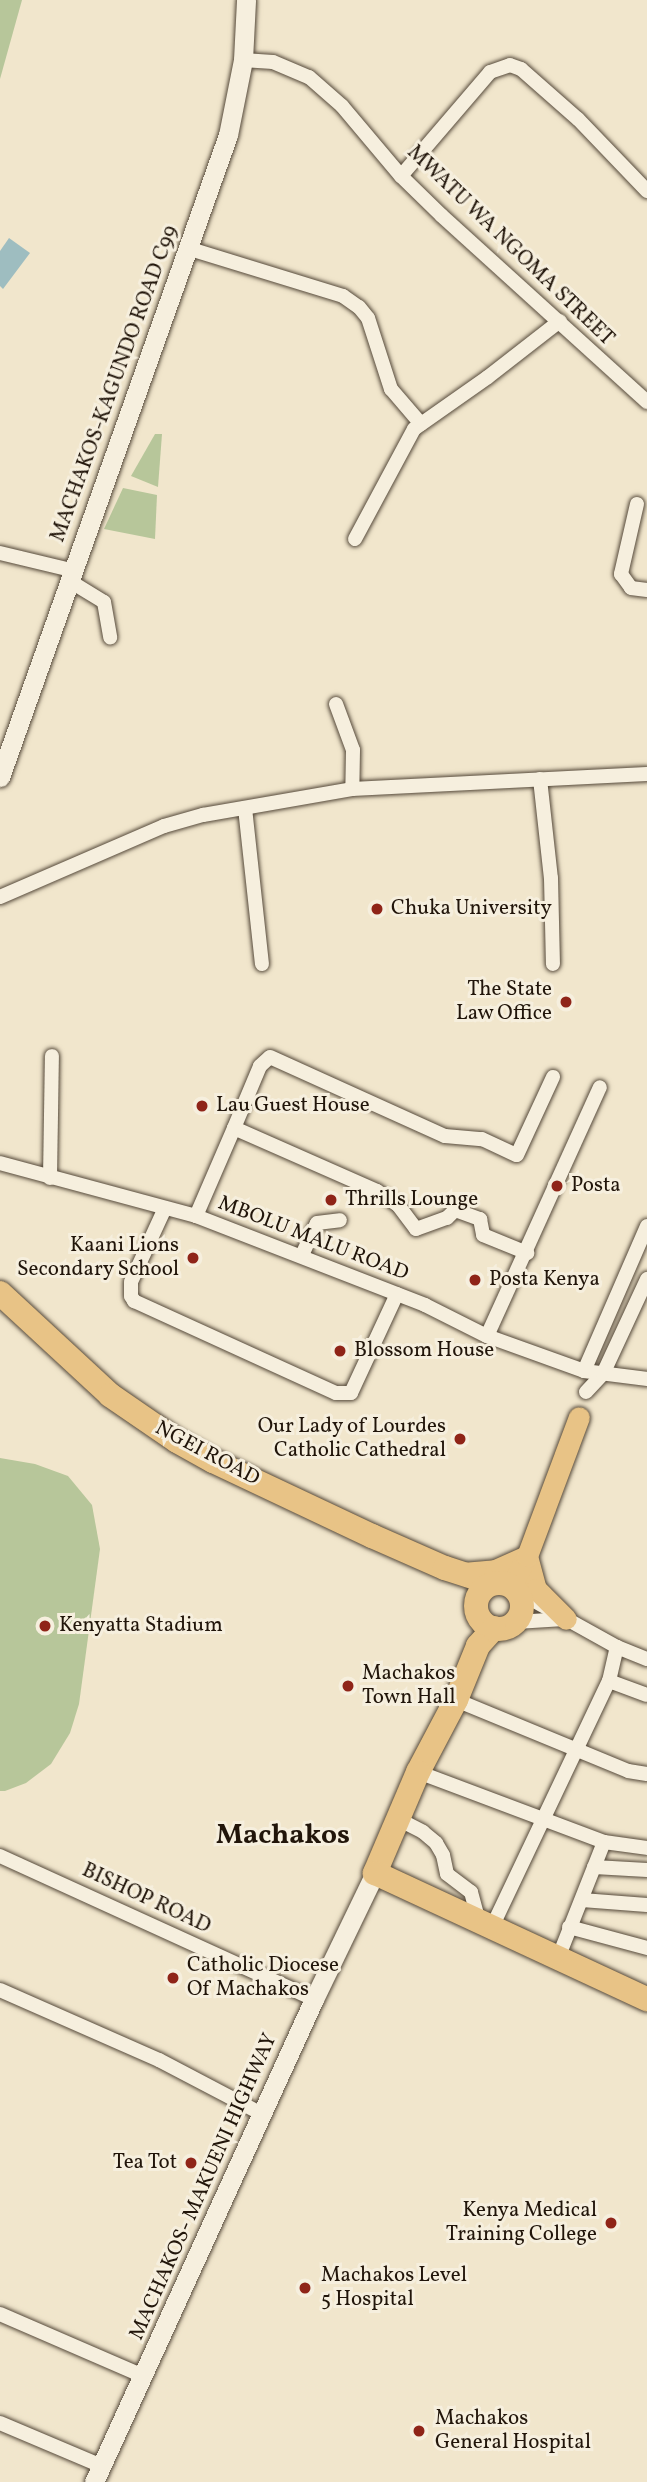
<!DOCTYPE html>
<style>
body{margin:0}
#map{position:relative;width:647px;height:2482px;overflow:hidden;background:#f1e6cc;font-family:Vollkorn,serif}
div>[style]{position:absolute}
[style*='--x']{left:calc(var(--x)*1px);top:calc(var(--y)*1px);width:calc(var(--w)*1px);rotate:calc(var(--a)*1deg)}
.green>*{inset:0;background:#b7c69a}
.water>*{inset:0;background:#9ebdc0}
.roads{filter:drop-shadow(0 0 2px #55493a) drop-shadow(0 0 2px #55493a)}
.street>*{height:14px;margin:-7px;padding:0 7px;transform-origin:7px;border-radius:7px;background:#f6efde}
.secondary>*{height:19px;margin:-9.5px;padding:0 9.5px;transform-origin:9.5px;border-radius:9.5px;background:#f6efde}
.primary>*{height:21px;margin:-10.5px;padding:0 10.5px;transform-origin:10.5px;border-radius:10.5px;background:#e8c386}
.highway>*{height:24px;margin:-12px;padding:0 12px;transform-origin:12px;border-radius:12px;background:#e8c386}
.highway>.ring{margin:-12px;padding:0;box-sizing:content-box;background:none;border:24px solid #e8c386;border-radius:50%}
.dots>*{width:19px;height:19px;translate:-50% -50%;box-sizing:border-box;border:4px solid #f6efde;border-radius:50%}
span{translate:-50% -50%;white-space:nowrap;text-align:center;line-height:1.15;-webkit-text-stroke:6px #f6efde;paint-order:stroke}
.street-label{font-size:21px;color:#21150a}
.poi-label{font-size:21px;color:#21150a}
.left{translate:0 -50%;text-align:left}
.right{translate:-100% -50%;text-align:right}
.district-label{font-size:28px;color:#21150a;font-weight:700}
</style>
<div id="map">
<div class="green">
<div style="clip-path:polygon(0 0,22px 0,0 79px)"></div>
<div style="clip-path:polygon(155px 434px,162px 434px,158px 487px,131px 476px)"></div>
<div style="clip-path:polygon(123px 488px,157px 495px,155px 539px,104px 529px)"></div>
<div style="clip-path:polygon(0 1458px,35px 1464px,68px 1476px,92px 1505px,100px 1549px,79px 1704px,70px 1733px,51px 1764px,26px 1783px,5px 1791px,0 1791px)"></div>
</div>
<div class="water">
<div style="clip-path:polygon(9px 238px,30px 253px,3px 289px,0 286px,0 251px)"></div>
</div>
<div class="roads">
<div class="street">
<div style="--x:243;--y:60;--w:30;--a:4"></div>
<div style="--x:273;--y:62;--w:39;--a:23"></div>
<div style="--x:309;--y:77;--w:44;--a:41.3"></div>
<div style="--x:342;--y:106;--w:92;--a:49.9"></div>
<div style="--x:401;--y:176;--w:57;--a:44.3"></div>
<div style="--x:442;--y:216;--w:277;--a:42.2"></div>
<div style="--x:401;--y:176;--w:137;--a:-49.4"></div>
<div style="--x:490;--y:72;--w:21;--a:-19"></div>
<div style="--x:510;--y:65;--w:12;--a:20"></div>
<div style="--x:521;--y:69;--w:76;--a:41.3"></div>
<div style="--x:578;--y:119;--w:100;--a:46.2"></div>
<div style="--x:187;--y:248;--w:163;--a:17.1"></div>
<div style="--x:343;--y:296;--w:19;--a:35"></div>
<div style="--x:359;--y:307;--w:14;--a:51"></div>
<div style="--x:368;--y:318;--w:75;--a:72.1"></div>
<div style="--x:391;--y:389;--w:46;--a:49.4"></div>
<div style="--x:637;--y:504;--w:72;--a:102.9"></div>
<div style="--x:621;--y:574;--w:17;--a:54"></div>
<div style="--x:631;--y:588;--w:16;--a:7"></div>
<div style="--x:355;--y:539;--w:125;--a:-61.8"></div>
<div style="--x:414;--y:429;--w:90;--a:-35.1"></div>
<div style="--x:488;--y:377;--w:91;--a:-37.9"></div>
<div style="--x:0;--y:553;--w:73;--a:13.5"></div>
<div style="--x:68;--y:580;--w:42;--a:31.4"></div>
<div style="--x:104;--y:602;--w:36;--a:80"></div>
<div style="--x:336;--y:704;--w:49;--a:69.7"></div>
<div style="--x:353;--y:750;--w:39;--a:91"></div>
<div style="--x:540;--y:779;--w:100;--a:83.7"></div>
<div style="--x:551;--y:878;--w:86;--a:88.7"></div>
<div style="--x:245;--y:808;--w:157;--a:83.8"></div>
<div style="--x:0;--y:897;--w:179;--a:-23.4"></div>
<div style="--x:164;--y:826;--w:41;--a:-15.8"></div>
<div style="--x:203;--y:815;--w:151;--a:-9.9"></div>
<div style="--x:352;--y:789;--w:295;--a:-2.9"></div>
<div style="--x:234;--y:1128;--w:67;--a:-67.2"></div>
<div style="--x:260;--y:1066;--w:13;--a:-42"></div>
<div style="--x:270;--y:1057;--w:192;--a:24.3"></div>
<div style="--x:445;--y:1136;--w:37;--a:5"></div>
<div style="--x:482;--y:1139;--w:38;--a:25"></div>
<div style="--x:517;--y:1155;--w:86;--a:-65.2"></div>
<div style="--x:0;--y:1163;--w:203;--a:15.1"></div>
<div style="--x:196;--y:1216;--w:246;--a:21.2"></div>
<div style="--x:425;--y:1305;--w:69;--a:26.6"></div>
<div style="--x:487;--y:1336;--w:103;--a:19.8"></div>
<div style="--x:584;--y:1371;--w:64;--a:7.2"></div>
<div style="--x:50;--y:1178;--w:122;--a:-89.1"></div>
<div style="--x:165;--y:1208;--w:81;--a:114.7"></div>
<div style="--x:131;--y:1282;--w:14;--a:90"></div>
<div style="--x:131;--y:1296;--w:6;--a:59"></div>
<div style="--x:134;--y:1301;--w:222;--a:24.5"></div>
<div style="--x:336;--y:1393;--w:15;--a:0"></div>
<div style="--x:351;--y:1393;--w:109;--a:-65.1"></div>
<div style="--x:196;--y:1216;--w:96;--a:-66.6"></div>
<div style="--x:234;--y:1128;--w:156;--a:23.8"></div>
<div style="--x:377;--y:1191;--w:25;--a:34"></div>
<div style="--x:398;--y:1205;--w:30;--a:53"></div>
<div style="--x:416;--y:1229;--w:33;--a:-20"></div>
<div style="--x:447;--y:1218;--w:11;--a:-45"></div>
<div style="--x:455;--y:1210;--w:27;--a:20"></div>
<div style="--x:480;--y:1219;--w:16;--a:79"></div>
<div style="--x:483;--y:1235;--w:48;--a:22.2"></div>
<div style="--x:302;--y:1255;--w:35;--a:-65"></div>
<div style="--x:317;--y:1223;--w:23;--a:-7"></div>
<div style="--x:487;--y:1336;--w:273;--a:-65.6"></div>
<div style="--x:584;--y:1371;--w:158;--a:-66.5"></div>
<div style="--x:586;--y:1392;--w:25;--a:-47"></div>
<div style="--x:603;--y:1374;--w:105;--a:-65.1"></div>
<div style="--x:518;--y:1592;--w:113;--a:29.1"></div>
<div style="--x:617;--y:1647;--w:32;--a:22"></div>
<div style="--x:516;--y:1622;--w:48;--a:-3.6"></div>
<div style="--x:609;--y:1681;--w:40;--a:20.2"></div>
<div style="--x:456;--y:1700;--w:186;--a:22.4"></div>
<div style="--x:628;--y:1771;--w:19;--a:9"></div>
<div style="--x:418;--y:1772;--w:199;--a:20.6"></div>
<div style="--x:604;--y:1842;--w:125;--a:111.6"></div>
<div style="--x:398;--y:1819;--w:28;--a:27"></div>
<div style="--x:423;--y:1832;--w:17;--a:40"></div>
<div style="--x:436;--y:1843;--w:14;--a:60"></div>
<div style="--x:443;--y:1855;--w:19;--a:78"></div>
<div style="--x:447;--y:1874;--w:30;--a:37"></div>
<div style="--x:471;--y:1892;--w:28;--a:75"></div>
<div style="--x:604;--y:1842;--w:43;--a:7.9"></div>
<div style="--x:0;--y:1856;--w:345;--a:24.5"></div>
<div style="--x:594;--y:1867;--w:53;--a:3.2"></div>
<div style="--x:582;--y:1900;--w:65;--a:4.4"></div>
<div style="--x:493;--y:1925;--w:270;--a:-64.6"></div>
<div style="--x:609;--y:1681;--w:35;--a:-77"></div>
<div style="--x:569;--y:1927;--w:81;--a:15.1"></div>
<div style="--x:0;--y:1990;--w:174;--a:23.8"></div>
<div style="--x:159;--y:2060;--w:116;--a:27.7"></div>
<div style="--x:0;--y:2314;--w:156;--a:23.4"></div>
<div style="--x:0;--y:2423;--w:111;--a:22.9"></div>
</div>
<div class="secondary">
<div style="--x:0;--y:777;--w:681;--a:-70.45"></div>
<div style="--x:228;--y:135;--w:76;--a:-78.7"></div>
<div style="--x:243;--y:60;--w:60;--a:-87.1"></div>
<div style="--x:94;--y:2482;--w:531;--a:-65.51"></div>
<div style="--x:314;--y:1999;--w:140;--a:-64.2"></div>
</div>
<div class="primary">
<div style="--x:463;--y:1573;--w:32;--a:-5"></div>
<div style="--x:495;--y:1570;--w:35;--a:-24"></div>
<div style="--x:527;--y:1556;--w:34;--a:75"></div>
<div style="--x:536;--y:1589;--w:42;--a:45"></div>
<div style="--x:511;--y:1586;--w:34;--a:-62"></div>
<div style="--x:527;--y:1556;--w:148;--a:-69.5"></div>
</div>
<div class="highway">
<div style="--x:0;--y:1293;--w:150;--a:42.8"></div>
<div style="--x:110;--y:1395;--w:81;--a:34.5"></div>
<div style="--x:177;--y:1441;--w:41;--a:29.1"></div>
<div style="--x:213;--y:1461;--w:176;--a:25.3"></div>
<div style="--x:372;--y:1536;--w:80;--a:23.7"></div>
<div style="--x:445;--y:1568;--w:48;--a:18.1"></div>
<div class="ring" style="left:476px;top:1583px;width:22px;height:22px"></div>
<div style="--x:494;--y:1628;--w:24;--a:132"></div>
<div style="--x:478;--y:1646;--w:58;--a:112.2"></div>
<div style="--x:456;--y:1700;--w:81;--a:117.8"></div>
<div style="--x:418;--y:1772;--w:110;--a:113.1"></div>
<div style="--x:375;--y:1873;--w:300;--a:24.9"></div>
</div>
</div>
<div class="dots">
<div style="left:377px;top:909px;background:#8f2418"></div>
<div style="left:566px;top:1002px;background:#8f2418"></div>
<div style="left:202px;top:1106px;background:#8f2418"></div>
<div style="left:557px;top:1186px;background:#8f2418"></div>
<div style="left:331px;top:1200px;background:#8f2418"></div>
<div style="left:193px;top:1258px;background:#8f2418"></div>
<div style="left:475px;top:1280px;background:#8f2418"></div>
<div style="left:340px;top:1351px;background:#8f2418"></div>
<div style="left:460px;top:1439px;background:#8f2418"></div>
<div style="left:45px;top:1626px;background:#8f2418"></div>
<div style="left:348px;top:1686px;background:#8f2418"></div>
<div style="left:173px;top:1978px;background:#8f2418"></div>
<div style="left:191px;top:2163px;background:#8f2418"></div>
<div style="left:611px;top:2223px;background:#8f2418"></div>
<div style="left:305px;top:2288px;background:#8f2418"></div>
<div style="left:419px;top:2431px;background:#8f2418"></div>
</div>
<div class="street-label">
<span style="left:510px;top:246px;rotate:44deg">MWATU WA NGOMA STREET</span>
<span style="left:115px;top:384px;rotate:-70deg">MACHAKOS-KAGUNDO ROAD C99</span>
<span style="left:313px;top:1239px;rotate:21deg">MBOLU MALU ROAD</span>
<span style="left:207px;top:1454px;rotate:28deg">NGEI ROAD</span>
<span style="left:146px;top:1899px;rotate:25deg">BISHOP ROAD</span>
<span style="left:204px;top:2187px;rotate:-66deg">MACHAKOS- MAKUENI HIGHWAY</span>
</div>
<div class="poi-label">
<span class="left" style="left:391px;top:909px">Chuka University</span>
<span class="right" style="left:552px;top:1002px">The State<br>Law Office</span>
<span class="left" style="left:216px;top:1106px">Lau Guest House</span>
<span class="left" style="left:571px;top:1186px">Posta</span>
<span class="left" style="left:345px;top:1200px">Thrills Lounge</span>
<span class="right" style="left:179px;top:1258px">Kaani Lions<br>Secondary School</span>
<span class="left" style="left:489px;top:1280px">Posta Kenya</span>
<span class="left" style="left:354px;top:1351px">Blossom House</span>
<span class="right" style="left:446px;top:1439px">Our Lady of Lourdes<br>Catholic Cathedral</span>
<span class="left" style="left:59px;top:1626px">Kenyatta Stadium</span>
<span class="left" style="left:362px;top:1686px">Machakos<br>Town Hall</span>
<span class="left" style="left:187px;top:1978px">Catholic Diocese<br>Of Machakos</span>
<span class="right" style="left:177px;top:2163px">Tea Tot</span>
<span class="right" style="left:597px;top:2223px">Kenya Medical<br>Training College</span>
<span class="left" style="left:321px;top:2288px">Machakos Level<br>5 Hospital</span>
<span class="left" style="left:435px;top:2431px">Machakos<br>General Hospital</span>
</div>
<div class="district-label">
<span style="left:283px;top:1836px">Machakos</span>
</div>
</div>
